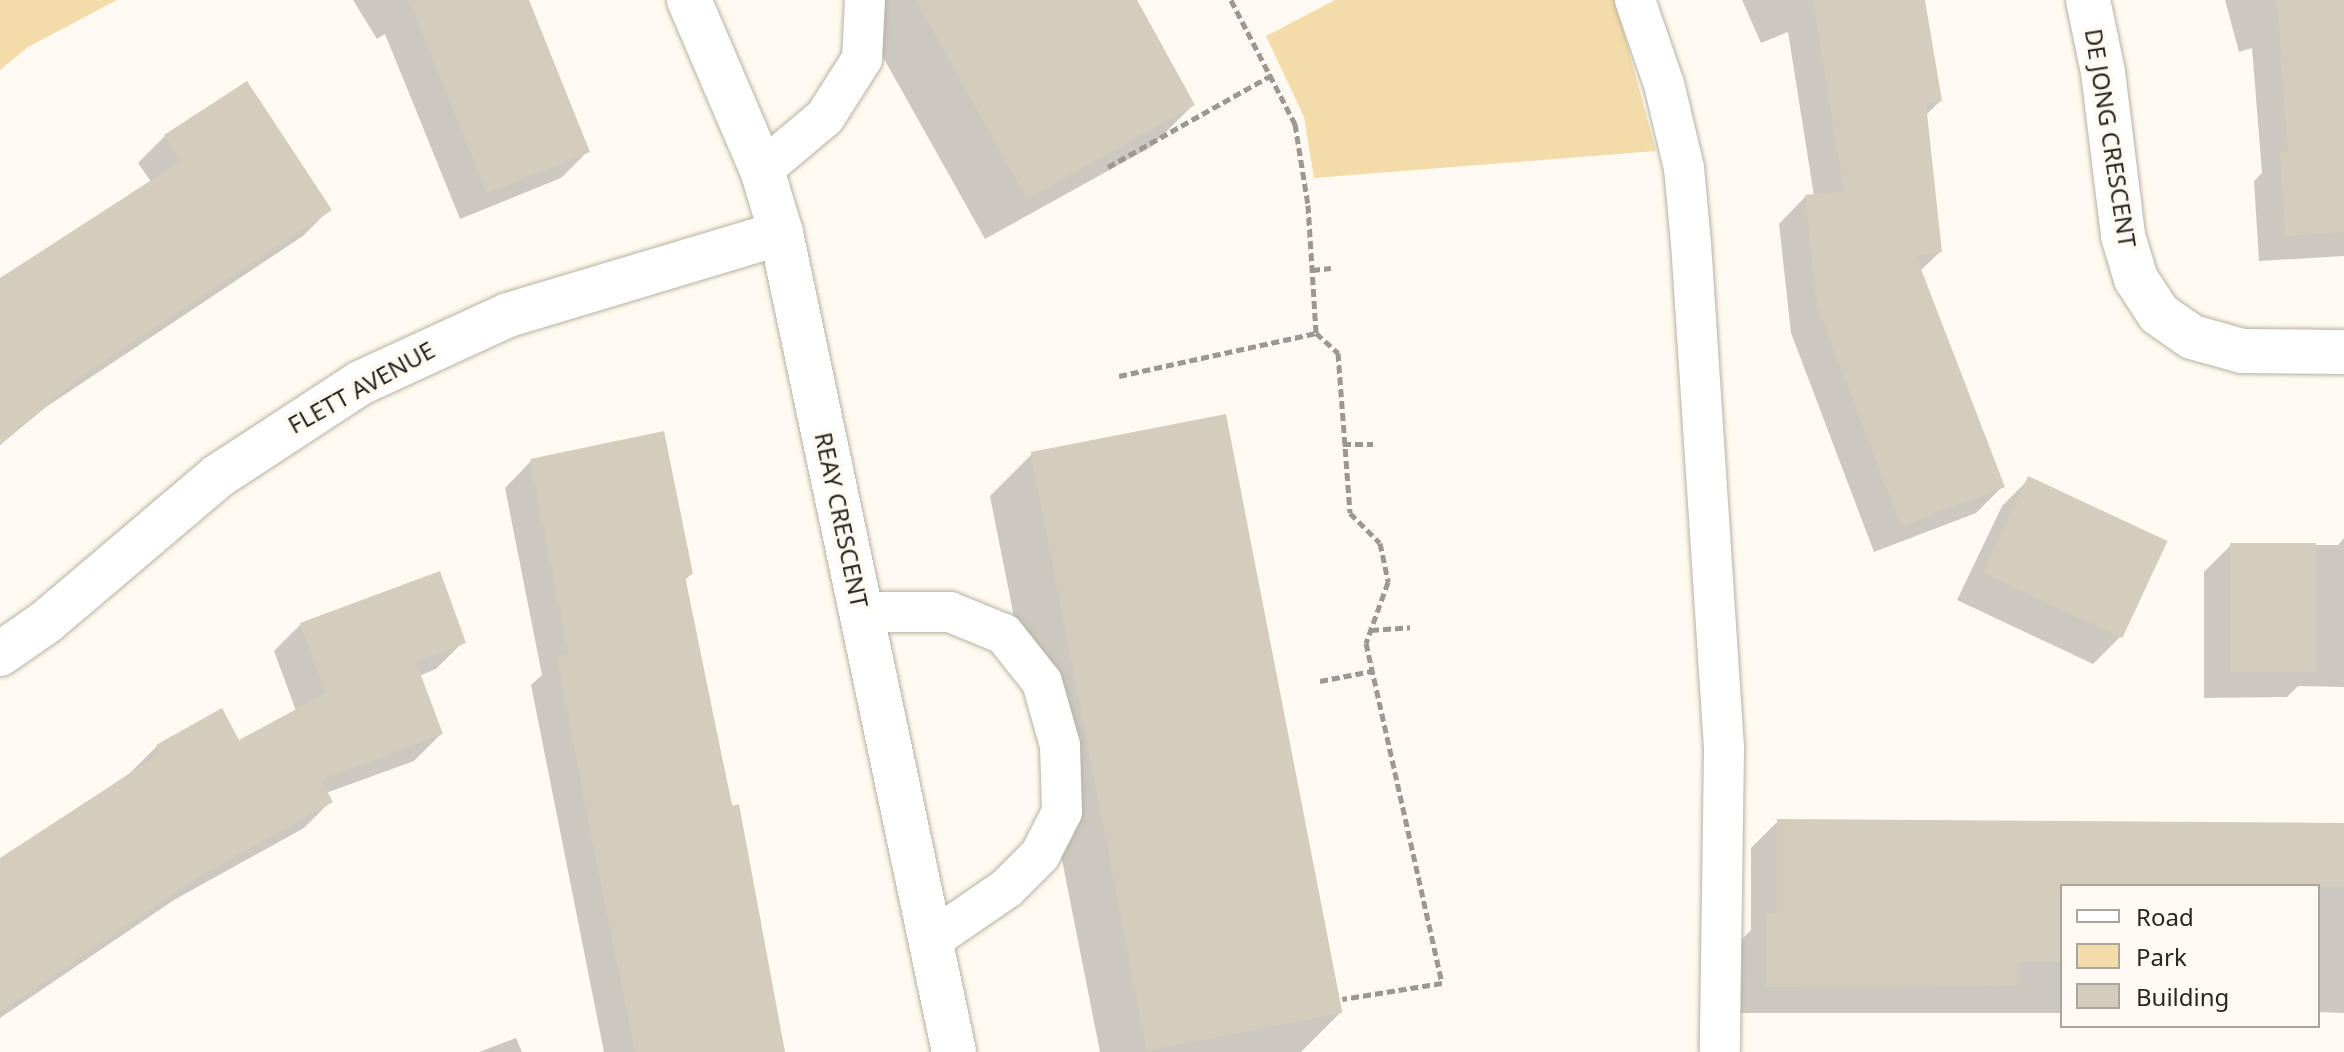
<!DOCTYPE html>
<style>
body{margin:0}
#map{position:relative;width:2344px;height:1052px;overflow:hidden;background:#fffaf1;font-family:"Noto Sans",sans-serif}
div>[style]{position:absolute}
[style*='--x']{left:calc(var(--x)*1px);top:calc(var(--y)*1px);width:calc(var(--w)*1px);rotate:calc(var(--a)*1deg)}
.green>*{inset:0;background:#f3dcaa}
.shadow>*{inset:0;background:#0003}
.building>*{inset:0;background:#d4cdbe;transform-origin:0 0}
.path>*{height:5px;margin-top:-2.5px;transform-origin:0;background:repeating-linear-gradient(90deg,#9c9790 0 8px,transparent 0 12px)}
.roads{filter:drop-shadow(0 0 2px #b8b1a2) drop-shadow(0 0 2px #b8b1a2)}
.service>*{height:40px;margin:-20px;padding:0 20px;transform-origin:20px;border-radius:20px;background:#fff}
.minor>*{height:44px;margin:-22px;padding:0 22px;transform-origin:22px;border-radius:22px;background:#fff}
span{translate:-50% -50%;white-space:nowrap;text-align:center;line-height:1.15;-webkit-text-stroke:8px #fffaf1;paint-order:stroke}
.street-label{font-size:24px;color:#292621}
.legend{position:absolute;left:2060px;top:884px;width:260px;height:144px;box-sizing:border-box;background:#fffaf1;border:2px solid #a9a59e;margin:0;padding:10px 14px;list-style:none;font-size:24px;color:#292621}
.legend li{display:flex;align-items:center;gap:16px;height:40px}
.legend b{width:40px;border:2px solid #a9a59e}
</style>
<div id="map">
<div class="green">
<div style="clip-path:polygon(0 0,117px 0,28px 47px,0 70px)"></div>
<div style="clip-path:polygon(1335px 0,1615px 0,1656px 151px,1314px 178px,1304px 117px,1266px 36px)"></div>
</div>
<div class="shadow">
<div style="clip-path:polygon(353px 0,510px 0,587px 152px,561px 178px,460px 219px,385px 34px,377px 39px)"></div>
<div style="clip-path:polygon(851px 0,1134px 0,1193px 105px,1151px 147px,985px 239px)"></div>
<div style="clip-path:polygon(1742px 0,1899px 0,1940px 101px,1926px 115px,1940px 252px,1920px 271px,2002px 487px,1976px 513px,1874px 552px,1791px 333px,1779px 224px,1805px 197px,1814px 196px,1788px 32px,1761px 43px)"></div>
<div style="clip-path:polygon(2225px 0,2344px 0,2344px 256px,2259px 261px,2254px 181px,2262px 173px,2252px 48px,2239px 52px)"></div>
<div style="clip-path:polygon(165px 136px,329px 210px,303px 236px,46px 407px,0 445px,0 281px,152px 183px,138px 163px)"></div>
<div style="clip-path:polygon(1032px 454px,1342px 1011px,1301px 1052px,1100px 1052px,990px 496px)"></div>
<div style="clip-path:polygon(531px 461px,691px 574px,684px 581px,785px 1052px,604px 1052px,531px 685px,542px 675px,505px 488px)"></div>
<div style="clip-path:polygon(2029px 479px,2120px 637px,2093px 664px,1957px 600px,2002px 506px)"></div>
<div style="clip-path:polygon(2344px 538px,2344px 687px,2298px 686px,2287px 697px,2204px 698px,2204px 572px,2231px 545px,2338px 545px)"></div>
<div style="clip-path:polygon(301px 624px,463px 642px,436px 669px,419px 676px,441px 734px,414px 761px,326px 793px,331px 801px,304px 828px,174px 900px,0 1018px,0 866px,130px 773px,157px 746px,239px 742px,296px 711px,274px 651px)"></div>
<div style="clip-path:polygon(1778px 821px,2344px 825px,2344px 1013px,2318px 1012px,2318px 886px,2062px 886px,2062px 1013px,1740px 1013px,1739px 942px,1751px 930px,1751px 848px)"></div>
<div style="clip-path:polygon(516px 1038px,522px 1052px,479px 1052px)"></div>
</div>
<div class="building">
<div style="clip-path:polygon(409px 0,529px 0,590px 152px,487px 193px)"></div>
<div style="clip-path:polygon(916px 0,1137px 0,1195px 105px,1027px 199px)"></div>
<div style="clip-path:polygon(1813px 0,1925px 0,1942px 101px,1926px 104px,1942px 252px,1916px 256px,2005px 487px,1901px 526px,1817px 305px,1805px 195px,1844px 191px)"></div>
<div style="clip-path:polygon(2277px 0,2344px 0,2344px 232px,2286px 236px,2280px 153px,2288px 152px)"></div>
<div style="clip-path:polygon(247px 81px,332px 210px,75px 381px,0 445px,0 278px,181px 161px,164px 135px)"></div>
<div style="left:1226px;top:414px;width:610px;height:199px;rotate:79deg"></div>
<div style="clip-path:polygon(664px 431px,693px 574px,685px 576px,732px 806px,739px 804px,785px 1052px,635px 1052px,591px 835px,557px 656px,569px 654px,530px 459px)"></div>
<div style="left:2028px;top:476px;width:154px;height:107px;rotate:25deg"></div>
<div style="left:2230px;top:543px;width:86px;height:129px"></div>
<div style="clip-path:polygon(440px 571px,466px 643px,416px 662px,443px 734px,321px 780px,333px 802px,203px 874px,0 1012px,0 858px,161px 753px,156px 745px,222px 708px,239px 740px,326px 693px,300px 623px)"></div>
<div style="clip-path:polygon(1777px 819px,2344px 823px,2344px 886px,2062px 886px,2062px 962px,2017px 962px,2017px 986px,1766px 987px,1766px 913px,1777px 913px)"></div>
</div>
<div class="path">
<div style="--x:1231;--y:0;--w:140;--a:62.7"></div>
<div style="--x:1295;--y:124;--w:82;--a:80.9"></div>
<div style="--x:1308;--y:205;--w:128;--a:86.4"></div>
<div style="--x:1108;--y:167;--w:188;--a:-29.3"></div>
<div style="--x:1312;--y:270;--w:19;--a:-6"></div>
<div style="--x:1119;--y:376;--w:202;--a:-12.3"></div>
<div style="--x:1316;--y:333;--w:30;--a:42"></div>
<div style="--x:1338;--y:353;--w:160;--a:85.7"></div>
<div style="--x:1350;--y:513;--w:42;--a:45"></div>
<div style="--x:1380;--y:543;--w:40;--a:78"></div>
<div style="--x:1388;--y:582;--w:65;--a:109.8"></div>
<div style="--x:1366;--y:643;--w:348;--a:77.4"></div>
<div style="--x:1442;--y:983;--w:101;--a:170.9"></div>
<div style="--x:1343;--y:444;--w:30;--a:0"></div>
<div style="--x:1371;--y:630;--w:39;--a:-4"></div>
<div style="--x:1320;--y:681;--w:53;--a:-10.9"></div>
</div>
<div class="roads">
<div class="service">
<div style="--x:1635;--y:0;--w:89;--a:71"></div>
<div style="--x:1664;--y:84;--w:86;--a:76.6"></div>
<div style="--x:1684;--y:168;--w:75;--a:84.7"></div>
<div style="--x:1691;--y:243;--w:506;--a:86.26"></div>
<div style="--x:1724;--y:748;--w:304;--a:90.8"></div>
<div style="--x:762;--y:170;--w:82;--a:-40.1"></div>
<div style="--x:825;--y:117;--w:69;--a:-57.5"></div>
<div style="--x:862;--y:59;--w:59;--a:-87.1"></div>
<div style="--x:861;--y:612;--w:89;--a:0"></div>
<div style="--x:950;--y:612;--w:58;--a:22.2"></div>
<div style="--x:1004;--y:634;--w:61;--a:51.6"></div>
<div style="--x:1042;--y:682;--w:66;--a:74.1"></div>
<div style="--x:1060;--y:745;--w:67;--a:88.3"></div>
<div style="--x:1062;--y:812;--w:48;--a:117.1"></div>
<div style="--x:1040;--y:855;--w:47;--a:135"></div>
<div style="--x:1007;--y:888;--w:93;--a:145.5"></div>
</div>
<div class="minor">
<div style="--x:689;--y:0;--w:185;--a:66.8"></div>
<div style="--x:762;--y:170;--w:66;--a:73.2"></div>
<div style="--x:781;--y:233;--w:837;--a:78.07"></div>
<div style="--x:2088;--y:0;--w:74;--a:78.2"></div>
<div style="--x:2103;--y:72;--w:165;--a:83"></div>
<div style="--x:2123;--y:236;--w:45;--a:73.2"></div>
<div style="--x:2136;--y:279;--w:42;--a:56.7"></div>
<div style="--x:2159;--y:314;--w:40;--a:34.9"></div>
<div style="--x:2192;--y:337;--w:52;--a:15.6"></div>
<div style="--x:2242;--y:351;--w:102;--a:0.6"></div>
<div style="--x:0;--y:654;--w:56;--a:-34.8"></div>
<div style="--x:46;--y:622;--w:226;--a:-40.3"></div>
<div style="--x:218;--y:476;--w:170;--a:-33.2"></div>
<div style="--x:360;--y:383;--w:163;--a:-24.7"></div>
<div style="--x:508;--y:315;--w:285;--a:-16.7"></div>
</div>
</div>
<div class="street-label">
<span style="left:2111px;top:138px;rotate:81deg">DE JONG CRESCENT</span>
<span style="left:361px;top:387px;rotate:-29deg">FLETT AVENUE</span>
<span style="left:842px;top:520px;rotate:78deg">REAY CRESCENT</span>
</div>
<ul class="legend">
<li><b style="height:10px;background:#fff"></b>Road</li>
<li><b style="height:22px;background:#f3dcaa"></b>Park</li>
<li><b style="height:22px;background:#d4cdbe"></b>Building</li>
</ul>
</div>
